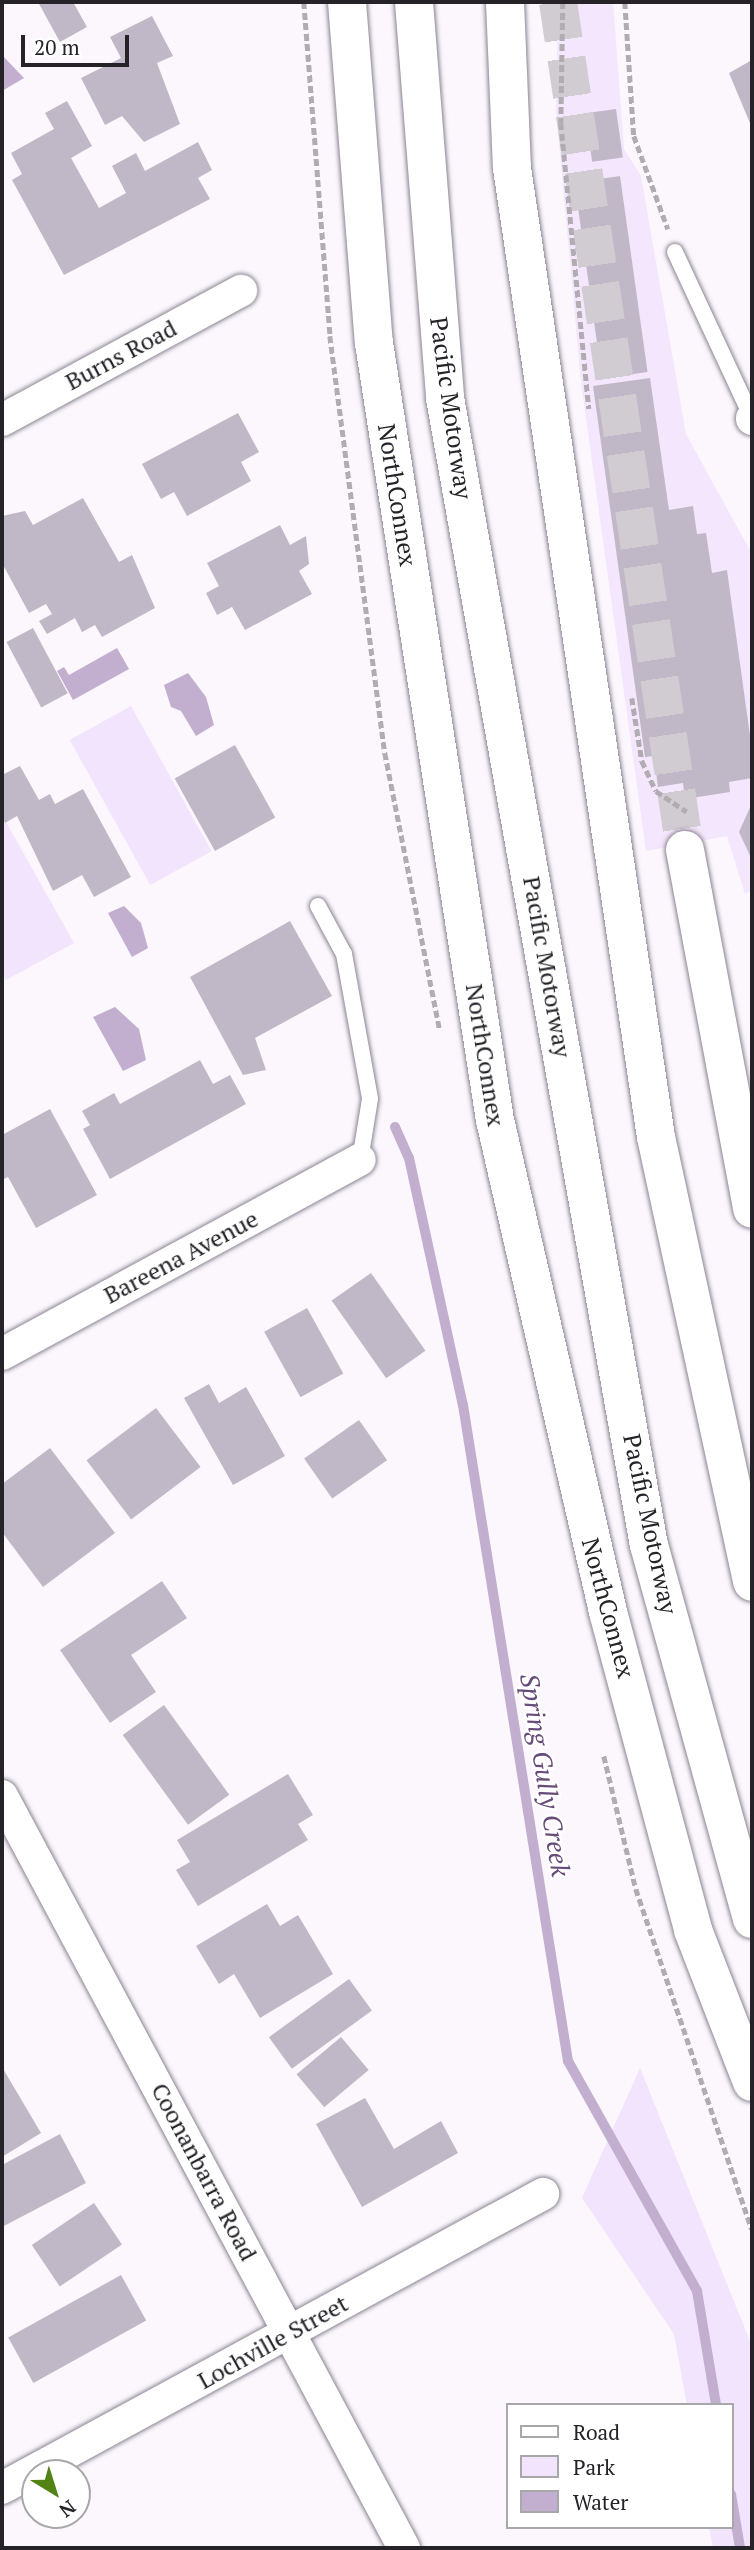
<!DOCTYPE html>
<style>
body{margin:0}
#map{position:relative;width:754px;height:2550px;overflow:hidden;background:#fbf7fd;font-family:"PT Serif",serif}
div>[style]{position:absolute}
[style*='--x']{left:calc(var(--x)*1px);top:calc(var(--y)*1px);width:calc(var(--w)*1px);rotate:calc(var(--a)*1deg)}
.built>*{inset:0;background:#f4e6fd}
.green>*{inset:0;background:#f2e4fc;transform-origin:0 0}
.water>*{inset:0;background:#c2afcf}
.stream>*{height:10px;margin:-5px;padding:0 5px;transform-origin:5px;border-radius:5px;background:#c2afcf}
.building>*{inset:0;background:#c1b8c7;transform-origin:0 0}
.highway-tunnel>*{height:38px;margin-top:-19px;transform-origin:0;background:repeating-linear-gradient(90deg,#d0ccd2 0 38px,transparent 0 57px)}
.path>*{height:4.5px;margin-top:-2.25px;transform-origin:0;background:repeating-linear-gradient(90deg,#b0acb2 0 7px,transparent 0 10.5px)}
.roads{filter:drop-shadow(0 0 2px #8c8492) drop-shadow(0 0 2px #8c8492)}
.lane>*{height:16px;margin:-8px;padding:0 8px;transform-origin:8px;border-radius:8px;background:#fff}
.street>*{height:32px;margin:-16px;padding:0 16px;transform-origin:16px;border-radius:16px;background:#fff}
.highway>*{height:38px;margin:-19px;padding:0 19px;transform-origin:19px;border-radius:19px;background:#fff}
span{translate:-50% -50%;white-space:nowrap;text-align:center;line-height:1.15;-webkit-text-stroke:5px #fff;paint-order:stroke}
.street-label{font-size:24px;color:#252228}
.water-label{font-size:26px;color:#674b78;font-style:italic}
.frame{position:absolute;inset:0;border:4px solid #252228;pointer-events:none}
.legend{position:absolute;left:506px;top:2403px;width:228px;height:126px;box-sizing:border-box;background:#fff;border:2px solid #a8a7a9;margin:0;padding:9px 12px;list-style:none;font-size:21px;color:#252228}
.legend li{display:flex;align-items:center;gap:14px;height:35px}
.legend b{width:35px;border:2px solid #a8a7a9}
.north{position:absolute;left:21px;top:2459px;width:70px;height:70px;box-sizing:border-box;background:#fff;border:2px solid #a8a7a9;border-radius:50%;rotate:142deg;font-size:19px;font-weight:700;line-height:28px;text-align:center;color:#252228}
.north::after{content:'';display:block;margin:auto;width:24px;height:32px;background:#538315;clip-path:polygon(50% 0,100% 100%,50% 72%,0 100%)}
.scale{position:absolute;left:21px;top:35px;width:108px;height:32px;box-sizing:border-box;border:4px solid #252228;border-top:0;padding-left:9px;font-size:21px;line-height:24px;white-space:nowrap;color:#252228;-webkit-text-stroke:5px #fff;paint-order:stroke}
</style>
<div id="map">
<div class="built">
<div style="clip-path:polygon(558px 2px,613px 2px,624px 149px,641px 176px,686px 434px,752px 554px,752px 890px,745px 894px,727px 836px,646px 851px,581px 382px,556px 110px)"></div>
</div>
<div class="green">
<div style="left:131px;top:706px;width:166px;height:70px;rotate:61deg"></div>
<div style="clip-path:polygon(2px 815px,74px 943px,6px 980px,2px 973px)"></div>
<div style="clip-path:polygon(640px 2068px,752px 2346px,752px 2548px,713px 2548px,709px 2527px,731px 2527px,731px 2405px,687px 2405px,674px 2334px,582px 2198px)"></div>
</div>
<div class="water">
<div style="clip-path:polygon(2px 55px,24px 78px,2px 91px)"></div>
<div style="clip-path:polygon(117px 648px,129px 669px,73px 700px,57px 671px,64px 667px,69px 675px)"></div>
<div style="clip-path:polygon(188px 673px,206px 697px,214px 725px,196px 736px,181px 711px,171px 707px,164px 685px)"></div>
<div style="clip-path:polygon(124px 906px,141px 923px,148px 948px,132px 957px,108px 913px)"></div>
<div style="clip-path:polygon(115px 1007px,139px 1029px,146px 1060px,123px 1071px,93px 1017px)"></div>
</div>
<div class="stream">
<div style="--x:395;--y:1127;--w:34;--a:66"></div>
<div style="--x:409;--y:1158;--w:253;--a:77.7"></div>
<div style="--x:463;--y:1405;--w:664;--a:80.91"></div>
<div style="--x:568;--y:2061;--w:264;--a:60.7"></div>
<div style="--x:697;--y:2291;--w:116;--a:80.5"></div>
<div style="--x:731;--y:2494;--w:55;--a:80.5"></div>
</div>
<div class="building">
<div style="clip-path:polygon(38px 2px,73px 2px,87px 27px,60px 42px)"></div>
<div style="clip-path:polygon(152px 16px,173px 56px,157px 63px,180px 124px,144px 142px,122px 116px,105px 125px,81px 78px,121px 58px,110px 37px)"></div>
<div style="clip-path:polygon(752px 60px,752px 128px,729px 73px)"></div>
<div style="clip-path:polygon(67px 101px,92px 146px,71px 158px,99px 208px,126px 193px,112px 166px,136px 153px,145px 171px,198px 142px,212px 170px,198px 178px,210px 199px,64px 275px,12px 180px,22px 174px,11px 153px,54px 129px,45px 113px)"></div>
<div style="left:616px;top:109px;width:49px;height:31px;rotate:82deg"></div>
<div style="left:620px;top:176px;width:198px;height:46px;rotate:82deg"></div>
<div style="clip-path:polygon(650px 378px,669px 510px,693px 506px,697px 534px,706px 533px,712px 573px,727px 570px,752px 750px,752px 778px,729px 782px,730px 792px,685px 799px,683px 783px,658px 787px,654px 756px,645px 757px,593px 386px)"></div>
<div style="clip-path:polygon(238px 413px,259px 452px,241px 462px,251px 481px,187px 516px,174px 492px,161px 499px,142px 464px)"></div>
<div style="clip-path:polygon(83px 498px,119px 562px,132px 555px,155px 608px,102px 637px,95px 625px,82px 632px,75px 618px,47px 634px,39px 621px,52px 614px,46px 604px,29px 613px,2px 563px,2px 516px,25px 511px,33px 525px)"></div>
<div style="clip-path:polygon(280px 525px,290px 545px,306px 536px,309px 564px,299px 571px,312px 594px,245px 630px,232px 607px,217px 615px,206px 593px,219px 586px,207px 563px)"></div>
<div style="left:33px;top:628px;width:74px;height:30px;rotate:62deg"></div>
<div style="left:235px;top:745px;width:83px;height:69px;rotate:61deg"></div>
<div style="clip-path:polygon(20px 766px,39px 800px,50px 794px,55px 804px,83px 789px,131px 877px,94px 897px,82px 875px,53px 891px,17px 816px,5px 823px,2px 816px,2px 775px)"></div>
<div style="clip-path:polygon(752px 803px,752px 860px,739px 832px)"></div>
<div style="clip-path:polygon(290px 921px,332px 996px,255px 1038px,266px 1070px,243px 1075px,190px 977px)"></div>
<div style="clip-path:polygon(200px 1060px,213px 1084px,230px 1075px,246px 1104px,110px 1179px,83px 1129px,90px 1125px,82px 1111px,114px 1093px,120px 1104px)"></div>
<div style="clip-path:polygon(50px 1109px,97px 1195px,36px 1228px,8px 1177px,2px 1180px,2px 1135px)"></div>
<div style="left:371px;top:1273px;width:95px;height:48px;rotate:55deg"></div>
<div style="left:307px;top:1308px;width:75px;height:49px;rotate:61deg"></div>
<div style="clip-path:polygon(209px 1384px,219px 1403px,246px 1387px,285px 1456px,233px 1485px,184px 1398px)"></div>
<div style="left:156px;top:1408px;width:74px;height:87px;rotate:53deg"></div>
<div style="left:359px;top:1420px;width:49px;height:67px;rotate:55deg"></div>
<div style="clip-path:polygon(50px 1448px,115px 1533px,43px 1587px,2px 1532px,2px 1484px)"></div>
<div style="clip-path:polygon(162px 1581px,187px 1618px,131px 1655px,156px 1692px,110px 1723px,60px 1650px)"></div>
<div style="left:164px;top:1705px;width:111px;height:51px;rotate:54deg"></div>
<div style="clip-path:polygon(288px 1774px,313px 1815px,298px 1824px,308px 1840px,198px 1906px,176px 1870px,190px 1862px,177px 1840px)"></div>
<div style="clip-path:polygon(267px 1904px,280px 1926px,298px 1915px,333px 1974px,260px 2018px,234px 1974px,219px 1984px,196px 1946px)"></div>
<div style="left:349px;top:1979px;width:39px;height:99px;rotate:54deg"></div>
<div style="left:341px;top:2037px;width:43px;height:58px;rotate:50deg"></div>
<div style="clip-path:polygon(2px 2067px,41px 2133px,2px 2157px)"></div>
<div style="clip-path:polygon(365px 2098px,394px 2149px,441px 2121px,458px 2153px,362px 2207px,316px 2124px)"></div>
<div style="clip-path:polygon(60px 2134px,86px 2183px,2px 2227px,2px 2165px)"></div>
<div style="left:94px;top:2203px;width:50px;height:75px;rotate:56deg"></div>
<div style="left:121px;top:2275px;width:52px;height:129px;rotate:61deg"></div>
</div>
<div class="highway-tunnel">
<div style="--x:558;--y:2;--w:857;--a:81.48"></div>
</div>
<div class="path">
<div style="--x:304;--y:2;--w:335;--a:85.5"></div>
<div style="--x:330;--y:336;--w:421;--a:82.5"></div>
<div style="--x:385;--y:753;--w:283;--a:78.8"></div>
<div style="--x:563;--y:2;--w:121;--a:90.9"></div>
<div style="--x:561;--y:123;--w:287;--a:84.4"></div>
<div style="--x:625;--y:2;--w:134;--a:86.2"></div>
<div style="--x:634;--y:136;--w:99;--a:69.9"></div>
<div style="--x:632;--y:698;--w:64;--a:81"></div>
<div style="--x:642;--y:761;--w:33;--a:65"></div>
<div style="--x:656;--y:791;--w:37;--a:34"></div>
<div style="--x:604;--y:1756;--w:137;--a:76.5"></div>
<div style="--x:636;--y:1889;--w:359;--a:71.2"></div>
</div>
<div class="roads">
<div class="lane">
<div style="--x:675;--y:252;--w:183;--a:65.1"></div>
<div style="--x:318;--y:906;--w:55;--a:61.6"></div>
<div style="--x:344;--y:954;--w:147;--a:79.8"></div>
<div style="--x:370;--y:1099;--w:62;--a:99.3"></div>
</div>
<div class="street">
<div style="--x:752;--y:418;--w:1;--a:90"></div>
<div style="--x:2;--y:420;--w:272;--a:-28.4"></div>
<div style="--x:2;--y:1354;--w:407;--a:-28.5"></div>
<div style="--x:2;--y:1796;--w:853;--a:61.87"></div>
<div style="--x:2;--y:2488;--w:616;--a:-28.52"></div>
</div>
<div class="highway">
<div style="--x:347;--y:2;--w:342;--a:85.5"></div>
<div style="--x:374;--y:343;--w:786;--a:81.15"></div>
<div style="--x:495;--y:1120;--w:505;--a:77.06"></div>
<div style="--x:608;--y:1612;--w:329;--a:75"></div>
<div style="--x:693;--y:1930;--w:163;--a:68.8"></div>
<div style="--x:414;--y:2;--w:397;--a:85.5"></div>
<div style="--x:445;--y:398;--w:1165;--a:79.92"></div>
<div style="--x:649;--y:1545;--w:388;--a:74.6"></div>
<div style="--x:505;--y:2;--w:166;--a:87.6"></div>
<div style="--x:512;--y:168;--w:980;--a:81.55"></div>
<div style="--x:656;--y:1137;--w:455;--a:77.8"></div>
<div style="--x:685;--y:850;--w:365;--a:79.4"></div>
</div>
</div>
<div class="street-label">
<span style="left:121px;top:355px;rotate:-28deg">Burns Road</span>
<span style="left:451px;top:408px;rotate:82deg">Pacific Motorway</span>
<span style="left:397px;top:495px;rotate:81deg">NorthConnex</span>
<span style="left:547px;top:967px;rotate:80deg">Pacific Motorway</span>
<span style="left:485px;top:1055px;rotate:81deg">NorthConnex</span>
<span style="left:181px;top:1257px;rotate:-28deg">Bareena Avenue</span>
<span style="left:650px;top:1524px;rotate:78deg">Pacific Motorway</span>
<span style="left:608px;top:1608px;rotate:75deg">NorthConnex</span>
<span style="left:204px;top:2172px;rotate:62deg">Coonanbarra Road</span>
<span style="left:273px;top:2342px;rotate:-29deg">Lochville Street</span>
</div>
<div class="water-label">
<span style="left:545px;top:1775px;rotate:81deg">Spring Gully Creek</span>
</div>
<div class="frame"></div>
<ul class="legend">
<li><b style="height:9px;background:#fff"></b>Road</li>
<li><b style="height:19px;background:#f2e4fc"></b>Park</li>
<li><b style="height:19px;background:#c2afcf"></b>Water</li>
</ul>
<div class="north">N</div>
<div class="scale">20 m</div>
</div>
